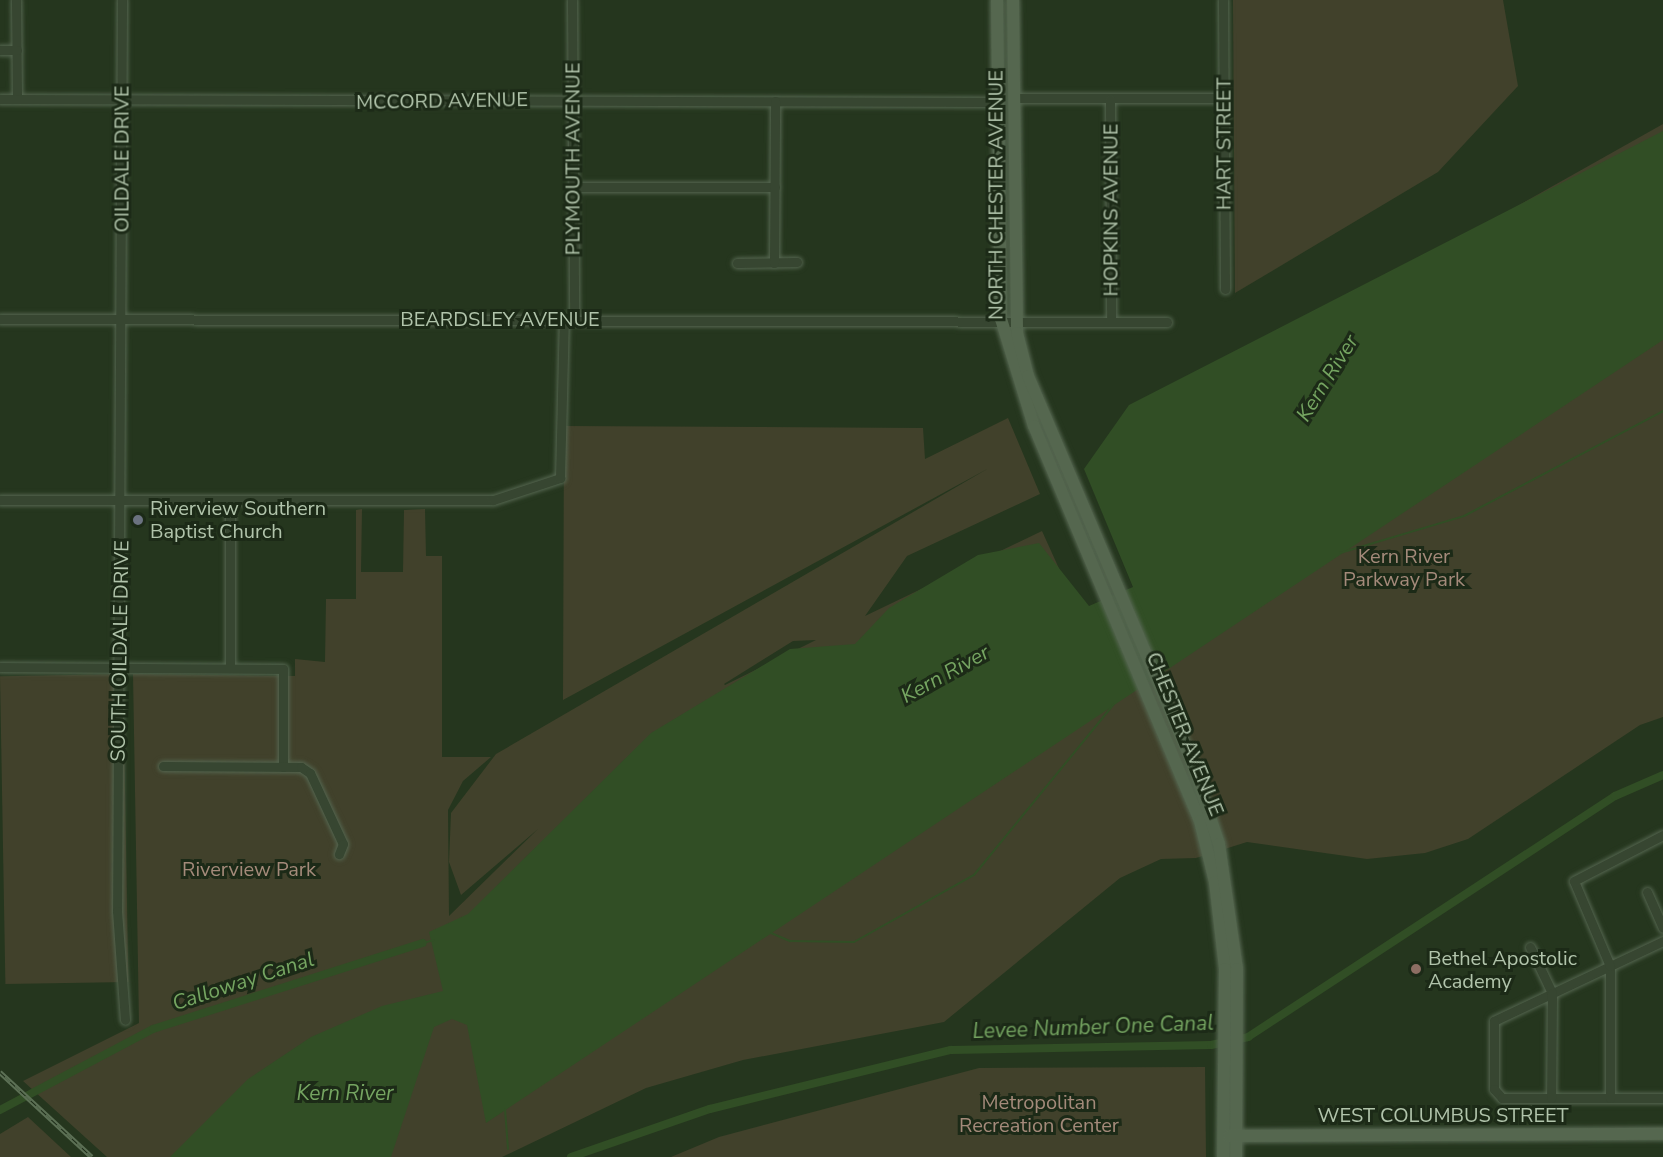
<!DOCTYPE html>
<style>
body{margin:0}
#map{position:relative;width:1663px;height:1157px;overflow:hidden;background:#25361e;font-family:"Nunito Sans",sans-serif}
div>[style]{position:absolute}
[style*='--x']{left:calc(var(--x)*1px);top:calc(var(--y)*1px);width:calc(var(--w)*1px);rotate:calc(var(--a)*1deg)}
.green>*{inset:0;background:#41412b;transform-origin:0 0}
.water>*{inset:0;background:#314e25}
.stream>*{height:2px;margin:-1px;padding:0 1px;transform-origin:1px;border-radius:1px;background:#314e25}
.canal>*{height:8px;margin:-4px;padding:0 4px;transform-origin:4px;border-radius:4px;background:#314e25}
.roads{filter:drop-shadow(0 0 2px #54654f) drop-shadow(0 0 2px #54654f)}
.minor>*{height:9px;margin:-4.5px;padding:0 4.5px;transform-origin:4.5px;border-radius:4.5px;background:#374631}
.major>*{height:12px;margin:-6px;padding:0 6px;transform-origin:6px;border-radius:6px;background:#55674f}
.rail>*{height:4.5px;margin-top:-2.25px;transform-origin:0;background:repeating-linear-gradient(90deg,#1c2a17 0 7px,#5c7055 0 14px);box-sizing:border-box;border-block:2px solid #5c7055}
.dots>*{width:16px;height:16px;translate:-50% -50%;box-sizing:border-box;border:3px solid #1c2a17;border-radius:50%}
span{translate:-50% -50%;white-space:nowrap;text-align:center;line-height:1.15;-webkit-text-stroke:6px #1c2a17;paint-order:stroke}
.street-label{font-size:20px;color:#b1c4ab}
.poi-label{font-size:20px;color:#b1c4ab}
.left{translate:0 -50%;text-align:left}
.park-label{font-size:20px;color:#a48a7a}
.water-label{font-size:21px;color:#75a561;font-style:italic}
</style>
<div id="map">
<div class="green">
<div style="clip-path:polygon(1233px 0,1503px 0,1518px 86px,1438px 172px,1235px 293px)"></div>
<div style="clip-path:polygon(evenodd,1663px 124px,1663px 717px,1640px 725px,1468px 839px,1425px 853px,1367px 859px,1247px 842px,1196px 858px,1161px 859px,1120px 878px,944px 1022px,743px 1060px,646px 1088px,502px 1157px,107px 1157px,23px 1081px,139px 1023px,133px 674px,295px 676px,295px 659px,325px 662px,326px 599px,356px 599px,356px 510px,362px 509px,361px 572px,403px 572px,404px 510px,425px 509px,426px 556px,442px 556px,442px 757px,491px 757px,463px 781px,448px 810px,449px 916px,538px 829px,461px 895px,449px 862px,451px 813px,496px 754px,989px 468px,563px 700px,564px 426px,923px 428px,925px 459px,1008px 418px,1040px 494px,907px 556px,865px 616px,1042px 531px,1081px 617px,1145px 586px,1143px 417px,1663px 124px,816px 640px,725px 685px,724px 684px,793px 641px,816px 640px)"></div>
<div style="left:123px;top:674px;width:308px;height:123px;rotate:89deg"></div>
<div style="clip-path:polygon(1205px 1067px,1206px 1157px,671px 1157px,719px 1137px,979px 1068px)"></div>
<div style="clip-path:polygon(28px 1117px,71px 1157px,0 1157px,0 1134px)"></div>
</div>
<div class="water">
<div style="clip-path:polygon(1663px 131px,1663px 340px,486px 1123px,467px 1025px,452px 1019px,434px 1027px,391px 1157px,170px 1157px,248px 1079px,311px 1037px,382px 1006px,443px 991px,429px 932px,468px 914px,651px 733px,790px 649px,855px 644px,889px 608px,978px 555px,1039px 543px,1089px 606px,1133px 587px,1084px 469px,1129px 405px)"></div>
</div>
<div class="stream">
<div style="--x:1340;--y:553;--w:129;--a:-16.6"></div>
<div style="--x:1464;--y:516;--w:225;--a:-27.8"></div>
<div style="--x:771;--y:933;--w:21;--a:23"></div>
<div style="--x:790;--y:941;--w:64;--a:0.9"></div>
<div style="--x:854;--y:942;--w:137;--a:-29.2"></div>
<div style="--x:974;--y:875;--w:220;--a:-50.7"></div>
<div style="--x:423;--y:943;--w:11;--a:-15"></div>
<div style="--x:505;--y:1109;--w:40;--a:85.7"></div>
</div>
<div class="canal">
<div style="--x:0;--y:1110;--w:173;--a:-27.9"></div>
<div style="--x:153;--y:1029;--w:283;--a:-17.7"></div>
<div style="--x:571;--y:1157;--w:147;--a:-19.1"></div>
<div style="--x:710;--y:1109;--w:248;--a:-13.8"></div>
<div style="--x:951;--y:1050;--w:260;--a:-1.1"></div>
<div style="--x:1211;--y:1045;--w:38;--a:-12"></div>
<div style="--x:1248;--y:1037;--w:439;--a:-33.3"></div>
<div style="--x:1615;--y:796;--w:52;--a:-23.6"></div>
</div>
<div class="roads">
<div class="minor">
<div style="--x:16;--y:0;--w:99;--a:89.4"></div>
<div style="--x:122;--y:0;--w:911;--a:90.31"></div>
<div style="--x:117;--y:911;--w:109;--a:85.8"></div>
<div style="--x:572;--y:0;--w:319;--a:89.6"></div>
<div style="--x:1223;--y:0;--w:289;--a:89.6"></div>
<div style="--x:0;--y:50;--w:17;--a:0"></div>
<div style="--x:1015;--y:98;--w:209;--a:0"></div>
<div style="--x:0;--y:99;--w:999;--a:0.17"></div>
<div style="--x:1110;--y:99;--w:222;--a:89.7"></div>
<div style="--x:573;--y:187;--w:202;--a:0"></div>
<div style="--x:737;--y:263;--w:60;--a:-1"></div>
<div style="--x:774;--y:263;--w:162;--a:-89.6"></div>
<div style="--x:0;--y:319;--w:1167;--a:0.15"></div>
<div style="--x:0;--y:500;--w:493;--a:0"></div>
<div style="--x:493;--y:500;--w:71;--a:-18.2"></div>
<div style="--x:560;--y:478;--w:159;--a:-88.6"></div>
<div style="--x:0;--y:667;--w:283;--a:0.4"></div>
<div style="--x:283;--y:669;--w:98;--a:90"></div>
<div style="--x:230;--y:668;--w:168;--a:-90"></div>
<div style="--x:163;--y:766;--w:138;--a:0.4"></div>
<div style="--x:301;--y:767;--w:11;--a:34"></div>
<div style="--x:310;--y:773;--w:78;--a:65.1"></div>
<div style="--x:343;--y:844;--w:11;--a:112"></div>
<div style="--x:1647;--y:892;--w:39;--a:66"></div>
<div style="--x:1663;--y:941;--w:187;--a:154.7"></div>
<div style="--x:1494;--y:1021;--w:68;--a:90"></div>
<div style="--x:1494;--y:1089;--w:12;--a:48"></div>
<div style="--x:1502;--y:1098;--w:161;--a:0"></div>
<div style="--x:1530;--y:947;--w:51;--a:64.4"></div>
<div style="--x:1552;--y:993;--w:105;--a:90.5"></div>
<div style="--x:1610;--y:1098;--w:132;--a:-90"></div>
<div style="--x:1610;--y:966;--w:92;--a:-113"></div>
<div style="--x:1574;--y:881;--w:100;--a:-27.3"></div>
</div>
<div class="major">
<div style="--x:997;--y:0;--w:319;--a:89.3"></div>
<div style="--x:1001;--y:319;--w:112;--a:72.9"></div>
<div style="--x:1034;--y:426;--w:428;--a:67.2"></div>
<div style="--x:1200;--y:821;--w:63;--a:76.2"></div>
<div style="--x:1215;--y:882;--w:88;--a:83.4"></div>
<div style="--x:1225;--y:969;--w:188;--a:90.6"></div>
<div style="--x:1013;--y:0;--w:333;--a:89.3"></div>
<div style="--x:1017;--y:333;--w:44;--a:75.7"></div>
<div style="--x:1028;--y:376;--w:417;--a:67"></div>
<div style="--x:1191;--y:760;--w:89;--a:71.6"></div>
<div style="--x:1219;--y:844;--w:126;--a:81.8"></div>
<div style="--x:1237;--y:969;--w:188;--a:90.3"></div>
<div style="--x:1229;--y:1136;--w:434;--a:-0.3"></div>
</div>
</div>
<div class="rail">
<div style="--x:0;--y:1072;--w:125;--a:42.7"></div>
</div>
<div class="dots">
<div style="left:138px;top:520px;background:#6b7280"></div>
<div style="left:1416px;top:969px;background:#8d6e63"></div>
</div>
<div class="street-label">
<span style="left:442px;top:101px;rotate:-1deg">MCCORD AVENUE</span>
<span style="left:1224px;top:144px;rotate:-90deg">HART STREET</span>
<span style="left:122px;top:159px;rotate:-90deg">OILDALE DRIVE</span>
<span style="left:573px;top:159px;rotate:-90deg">PLYMOUTH AVENUE</span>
<span style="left:996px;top:195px;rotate:-90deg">NORTH CHESTER AVENUE</span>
<span style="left:1111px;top:210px;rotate:-90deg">HOPKINS AVENUE</span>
<span style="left:500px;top:319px">BEARDSLEY AVENUE</span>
<span style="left:120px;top:651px;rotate:-89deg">SOUTH OILDALE DRIVE</span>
<span style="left:1185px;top:734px;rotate:68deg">CHESTER AVENUE</span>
<span style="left:1443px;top:1115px">WEST COLUMBUS STREET</span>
</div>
<div class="poi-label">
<span class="left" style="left:150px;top:520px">Riverview Southern<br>Baptist Church</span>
<span class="left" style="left:1428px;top:970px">Bethel Apostolic<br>Academy</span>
</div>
<div class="park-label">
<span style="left:1404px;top:568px">Kern River<br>Parkway Park</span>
<span style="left:249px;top:869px">Riverview Park</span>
<span style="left:1039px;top:1114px">Metropolitan<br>Recreation Center</span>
</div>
<div class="water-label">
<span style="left:1327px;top:378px;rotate:-58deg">Kern River</span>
<span style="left:945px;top:674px;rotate:-29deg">Kern River</span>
<span style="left:243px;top:981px;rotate:-18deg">Calloway Canal</span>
<span style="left:1093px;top:1027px;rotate:-2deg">Levee Number One Canal</span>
<span style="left:345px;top:1093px">Kern River</span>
</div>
</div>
